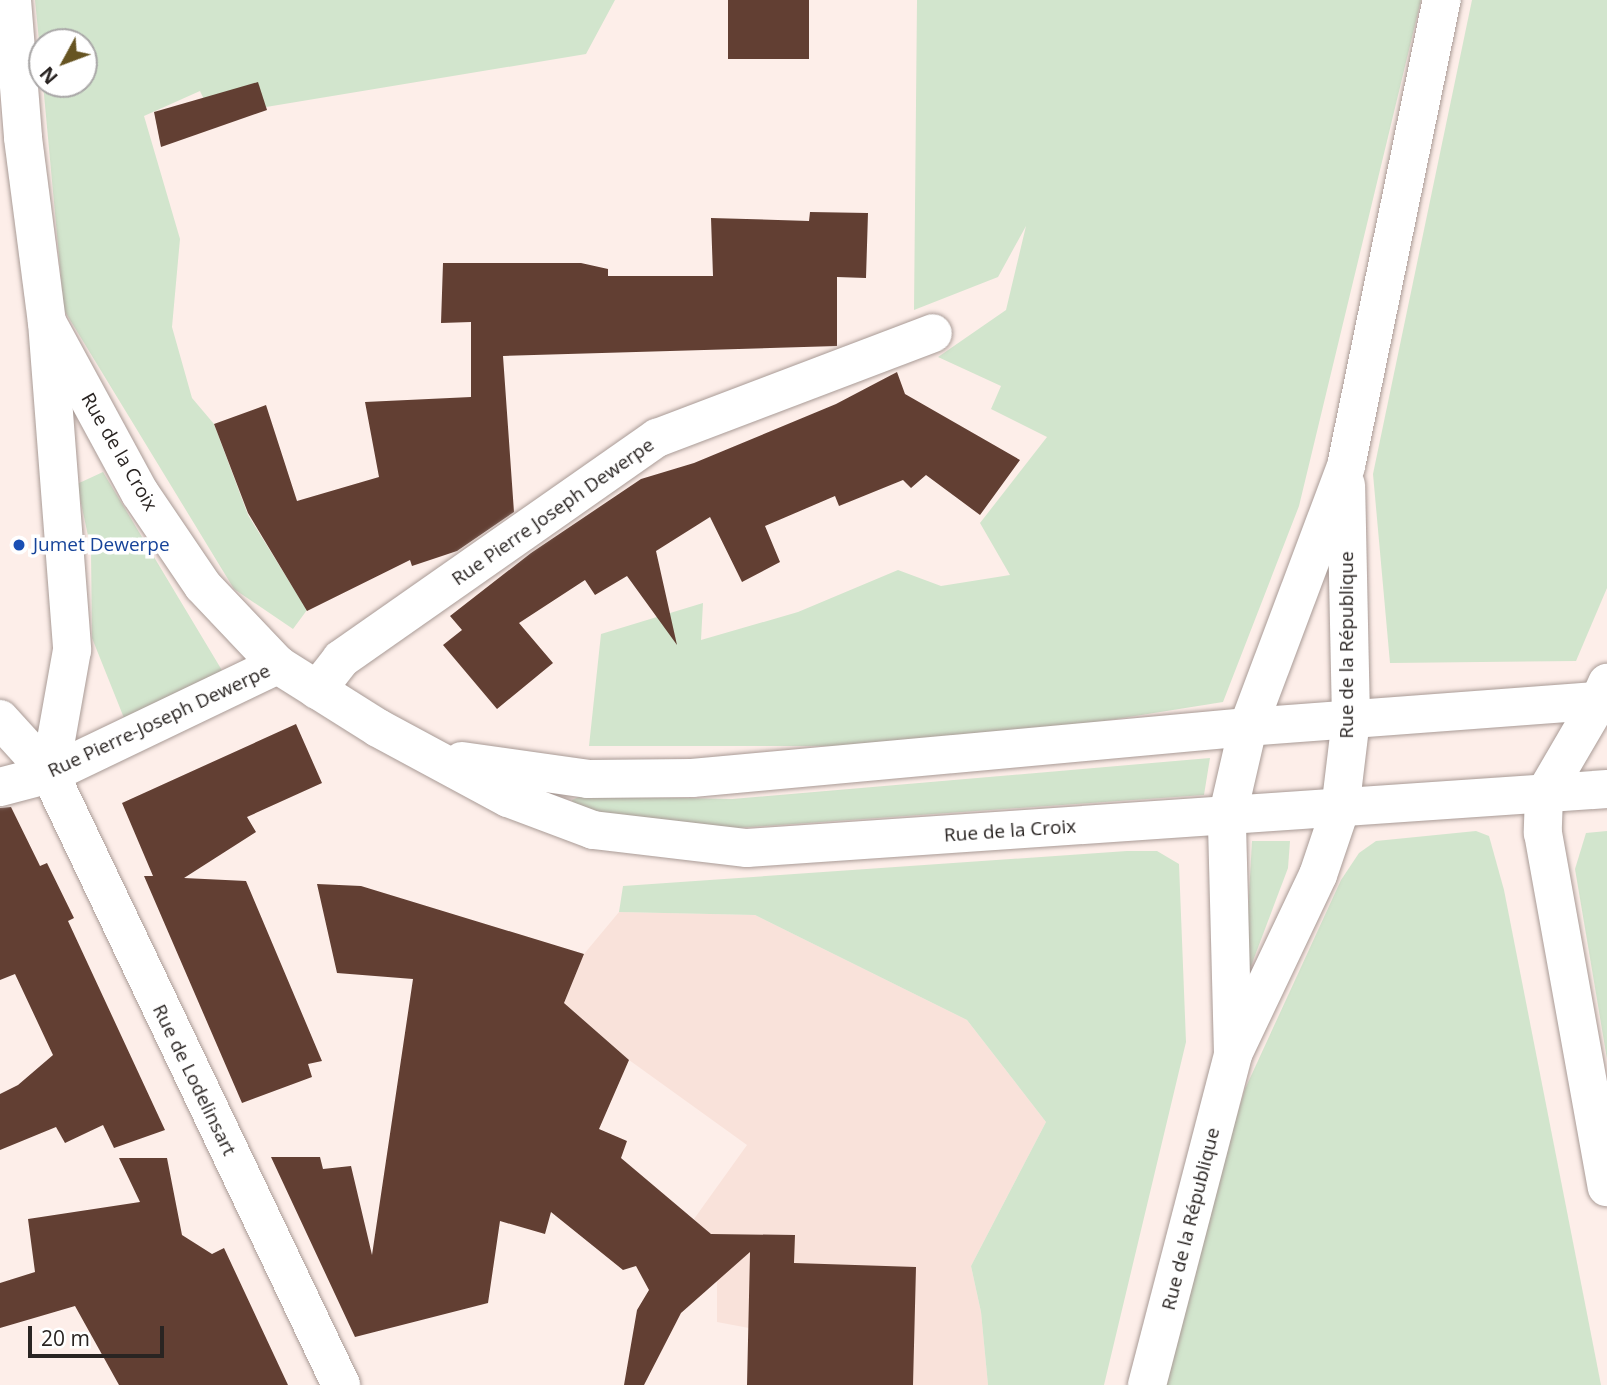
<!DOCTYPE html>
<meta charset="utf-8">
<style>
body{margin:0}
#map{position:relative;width:1607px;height:1385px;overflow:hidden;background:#fdeee9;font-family:"Open Sans",sans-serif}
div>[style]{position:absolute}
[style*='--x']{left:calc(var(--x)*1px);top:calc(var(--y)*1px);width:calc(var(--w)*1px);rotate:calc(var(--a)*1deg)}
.built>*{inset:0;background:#f9e2da}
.green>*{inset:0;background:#d2e5cd}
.building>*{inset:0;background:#623f33;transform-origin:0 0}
.roads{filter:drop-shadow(0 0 2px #a99b96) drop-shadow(0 0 2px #a99b96)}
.street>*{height:38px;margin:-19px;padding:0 19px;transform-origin:19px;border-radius:19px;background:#fff}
.secondary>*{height:38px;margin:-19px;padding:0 19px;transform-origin:19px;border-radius:19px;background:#fff}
.highway>*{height:38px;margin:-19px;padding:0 19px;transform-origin:19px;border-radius:19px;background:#fff}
.dots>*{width:19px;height:19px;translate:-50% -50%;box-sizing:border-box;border:4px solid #fff;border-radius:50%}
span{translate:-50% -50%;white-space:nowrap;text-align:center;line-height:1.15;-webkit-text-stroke:7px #fff;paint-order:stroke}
.street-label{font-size:19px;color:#292422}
.transit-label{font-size:19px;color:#164399}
.left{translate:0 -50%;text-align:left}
.north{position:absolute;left:28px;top:28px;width:70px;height:70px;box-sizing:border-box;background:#fff;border:2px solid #a9a7a7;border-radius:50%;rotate:229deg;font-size:19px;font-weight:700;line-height:28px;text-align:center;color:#292422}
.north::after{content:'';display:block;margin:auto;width:24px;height:32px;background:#665422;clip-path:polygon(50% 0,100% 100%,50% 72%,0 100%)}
.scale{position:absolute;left:28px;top:1326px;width:136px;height:32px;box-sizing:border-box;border:4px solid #292422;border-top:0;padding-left:9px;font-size:21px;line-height:24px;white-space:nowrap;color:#292422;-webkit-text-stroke:5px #fff;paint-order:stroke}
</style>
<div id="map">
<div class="built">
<div style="clip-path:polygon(619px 912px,755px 915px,967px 1020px,1046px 1122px,971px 1266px,981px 1312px,988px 1385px,748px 1385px,749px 1328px,717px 1322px,717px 1240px,694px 1219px,747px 1145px,629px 1060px,564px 1003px,584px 954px)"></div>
</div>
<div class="green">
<div style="clip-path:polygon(35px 0,615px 0,586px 54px,212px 116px,200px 91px,144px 116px,180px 239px,172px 327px,192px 398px,214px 424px,248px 515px,307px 610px,293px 629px,234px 589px,64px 310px,43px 84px,84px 84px,84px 42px,42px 42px,42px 71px)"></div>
<div style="clip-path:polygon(917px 0,1421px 0,1299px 506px,1223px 702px,948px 746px,589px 746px,601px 634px,703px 603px,701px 640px,798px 612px,898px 570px,941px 586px,1010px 575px,980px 523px,1047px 437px,991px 409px,1001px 386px,938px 357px,1006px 310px,1026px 226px,998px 277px,914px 310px)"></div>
<div style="clip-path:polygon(1472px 0,1607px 0,1607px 588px,1576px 661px,1390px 663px,1373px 474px)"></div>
<div style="clip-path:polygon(103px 472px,223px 672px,126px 723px,92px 638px,91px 550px,77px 484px)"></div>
<div style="clip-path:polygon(1210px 758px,1204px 795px,736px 828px,590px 812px,574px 806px,572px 800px,581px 796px,732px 799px)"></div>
<div style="clip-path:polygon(1476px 831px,1489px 836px,1504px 890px,1601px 1385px,1155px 1385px,1245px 1089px,1341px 880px,1359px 853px,1376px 841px)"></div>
<div style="clip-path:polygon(1607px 831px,1607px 1059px,1575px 869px,1586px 833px)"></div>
<div style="clip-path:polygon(1252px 841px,1290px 841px,1288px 868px,1251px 966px,1245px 968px)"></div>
<div style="clip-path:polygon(1127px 851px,1157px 851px,1179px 864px,1186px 1042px,1104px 1385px,988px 1385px,981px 1312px,971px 1266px,1046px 1122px,967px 1020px,755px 915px,619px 912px,623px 886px)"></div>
</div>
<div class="building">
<div style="left:728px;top:0;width:81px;height:59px"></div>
<div style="clip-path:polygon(258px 82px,267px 110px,161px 147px,154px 112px)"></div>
<div style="clip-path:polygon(810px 212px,868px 213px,866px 278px,837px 277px,837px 346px,503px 356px,514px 512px,457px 551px,412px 566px,410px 560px,307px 611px,248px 513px,214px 424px,266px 405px,297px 501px,379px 477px,365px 402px,471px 397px,471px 322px,441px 323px,443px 263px,581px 263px,608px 269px,608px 276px,713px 276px,711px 218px,809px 221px)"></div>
<div style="clip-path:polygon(897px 372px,905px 394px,1020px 460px,980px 515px,926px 475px,911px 488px,903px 480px,839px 506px,835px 496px,765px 526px,780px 562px,742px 582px,710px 517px,656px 551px,677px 645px,627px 576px,595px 595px,585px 580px,519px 623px,553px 663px,497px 709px,443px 645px,462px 630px,450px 616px,531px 553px,641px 479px,694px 463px,836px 404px)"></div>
<div style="clip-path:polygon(296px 724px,322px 783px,247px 817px,256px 832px,184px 878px,246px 881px,322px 1061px,308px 1064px,312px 1077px,242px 1103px,144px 876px,153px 876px,122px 803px)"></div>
<div style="clip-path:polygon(11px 807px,40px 866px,47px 863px,74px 918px,68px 921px,165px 1130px,114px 1148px,103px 1125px,65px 1143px,56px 1127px,0 1150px,0 1094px,18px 1085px,53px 1055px,15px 974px,0 980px,0 808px)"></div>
<div style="clip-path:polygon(317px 884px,361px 886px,584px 954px,564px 1003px,629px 1060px,599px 1129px,627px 1141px,621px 1158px,711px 1234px,795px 1235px,794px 1263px,916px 1267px,913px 1385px,747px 1385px,750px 1252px,681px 1313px,644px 1385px,624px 1385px,637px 1310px,649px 1290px,636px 1266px,623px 1270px,551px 1212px,545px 1234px,500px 1221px,488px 1303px,355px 1337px,271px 1157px,320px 1157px,323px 1169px,351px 1166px,372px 1255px,413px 979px,337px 973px)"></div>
<div style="clip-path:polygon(119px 1158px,167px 1158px,182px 1235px,212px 1254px,224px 1248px,288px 1385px,119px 1385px,75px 1306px,0 1328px,0 1283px,35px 1272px,28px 1219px,140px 1202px)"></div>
</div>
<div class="roads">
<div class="street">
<div style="--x:47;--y:322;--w:329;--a:85.6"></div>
<div style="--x:72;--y:650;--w:126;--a:100.1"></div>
<div style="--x:317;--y:690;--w:39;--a:-52"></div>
<div style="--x:341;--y:659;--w:386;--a:-35"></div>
<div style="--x:657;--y:438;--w:295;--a:-20.8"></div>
<div style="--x:0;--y:719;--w:74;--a:47.7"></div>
<div style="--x:50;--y:774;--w:677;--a:64.53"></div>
<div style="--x:0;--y:787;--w:52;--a:-14.6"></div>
<div style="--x:50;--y:774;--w:253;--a:-25.6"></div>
<div style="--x:1233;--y:1054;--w:236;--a:-91.5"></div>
<div style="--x:1227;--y:818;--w:93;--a:-77"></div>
<div style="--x:1248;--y:727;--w:279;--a:-69.4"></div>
<div style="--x:1346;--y:466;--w:476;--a:-78.4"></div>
<div style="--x:1147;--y:1385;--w:342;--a:-75.4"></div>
<div style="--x:1233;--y:1054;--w:198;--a:-64.6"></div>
<div style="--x:1318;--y:875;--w:69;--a:-71.3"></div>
<div style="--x:1340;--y:810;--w:92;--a:-83.1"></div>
<div style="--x:1351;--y:719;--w:234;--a:-91.2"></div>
</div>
<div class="secondary">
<div style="--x:12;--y:0;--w:138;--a:85.4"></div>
<div style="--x:23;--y:138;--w:186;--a:82.6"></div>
<div style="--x:47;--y:322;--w:195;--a:61.5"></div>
<div style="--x:140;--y:493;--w:112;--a:55.9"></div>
<div style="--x:203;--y:586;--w:109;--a:46.5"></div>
<div style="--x:278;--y:665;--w:118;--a:32.2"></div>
<div style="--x:378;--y:728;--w:148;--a:28.3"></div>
<div style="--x:508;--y:798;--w:91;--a:20.6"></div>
<div style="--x:593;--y:830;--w:155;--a:6.7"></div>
<div style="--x:747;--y:848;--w:862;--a:-3.92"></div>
<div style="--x:462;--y:761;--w:127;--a:8.1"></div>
<div style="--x:588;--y:779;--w:104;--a:-0.6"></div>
<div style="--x:692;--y:778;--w:558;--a:-5.24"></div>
<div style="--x:1248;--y:727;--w:360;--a:-4.3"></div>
<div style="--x:1544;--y:795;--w:109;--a:-59.7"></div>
</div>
<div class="highway">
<div style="--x:1599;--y:701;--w:20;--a:-66"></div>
<div style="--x:1544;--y:795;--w:38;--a:92"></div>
<div style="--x:1543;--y:833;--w:360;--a:79.8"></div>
</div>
</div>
<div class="dots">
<div style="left:19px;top:545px;background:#1a4fb4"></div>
</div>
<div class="street-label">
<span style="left:119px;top:452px;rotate:60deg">Rue de la Croix</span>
<span style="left:553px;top:512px;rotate:-35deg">Rue Pierre Joseph Dewerpe</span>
<span style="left:1347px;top:645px;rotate:-90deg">Rue de la République</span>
<span style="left:159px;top:721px;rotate:-25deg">Rue Pierre-Joseph Dewerpe</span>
<span style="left:1010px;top:831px;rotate:-4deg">Rue de la Croix</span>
<span style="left:194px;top:1080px;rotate:64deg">Rue de Lodelinsart</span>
<span style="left:1191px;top:1219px;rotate:-76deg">Rue de la République</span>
</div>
<div class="transit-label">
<span class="left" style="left:33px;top:545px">Jumet Dewerpe</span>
</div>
<div class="north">N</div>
<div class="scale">20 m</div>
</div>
